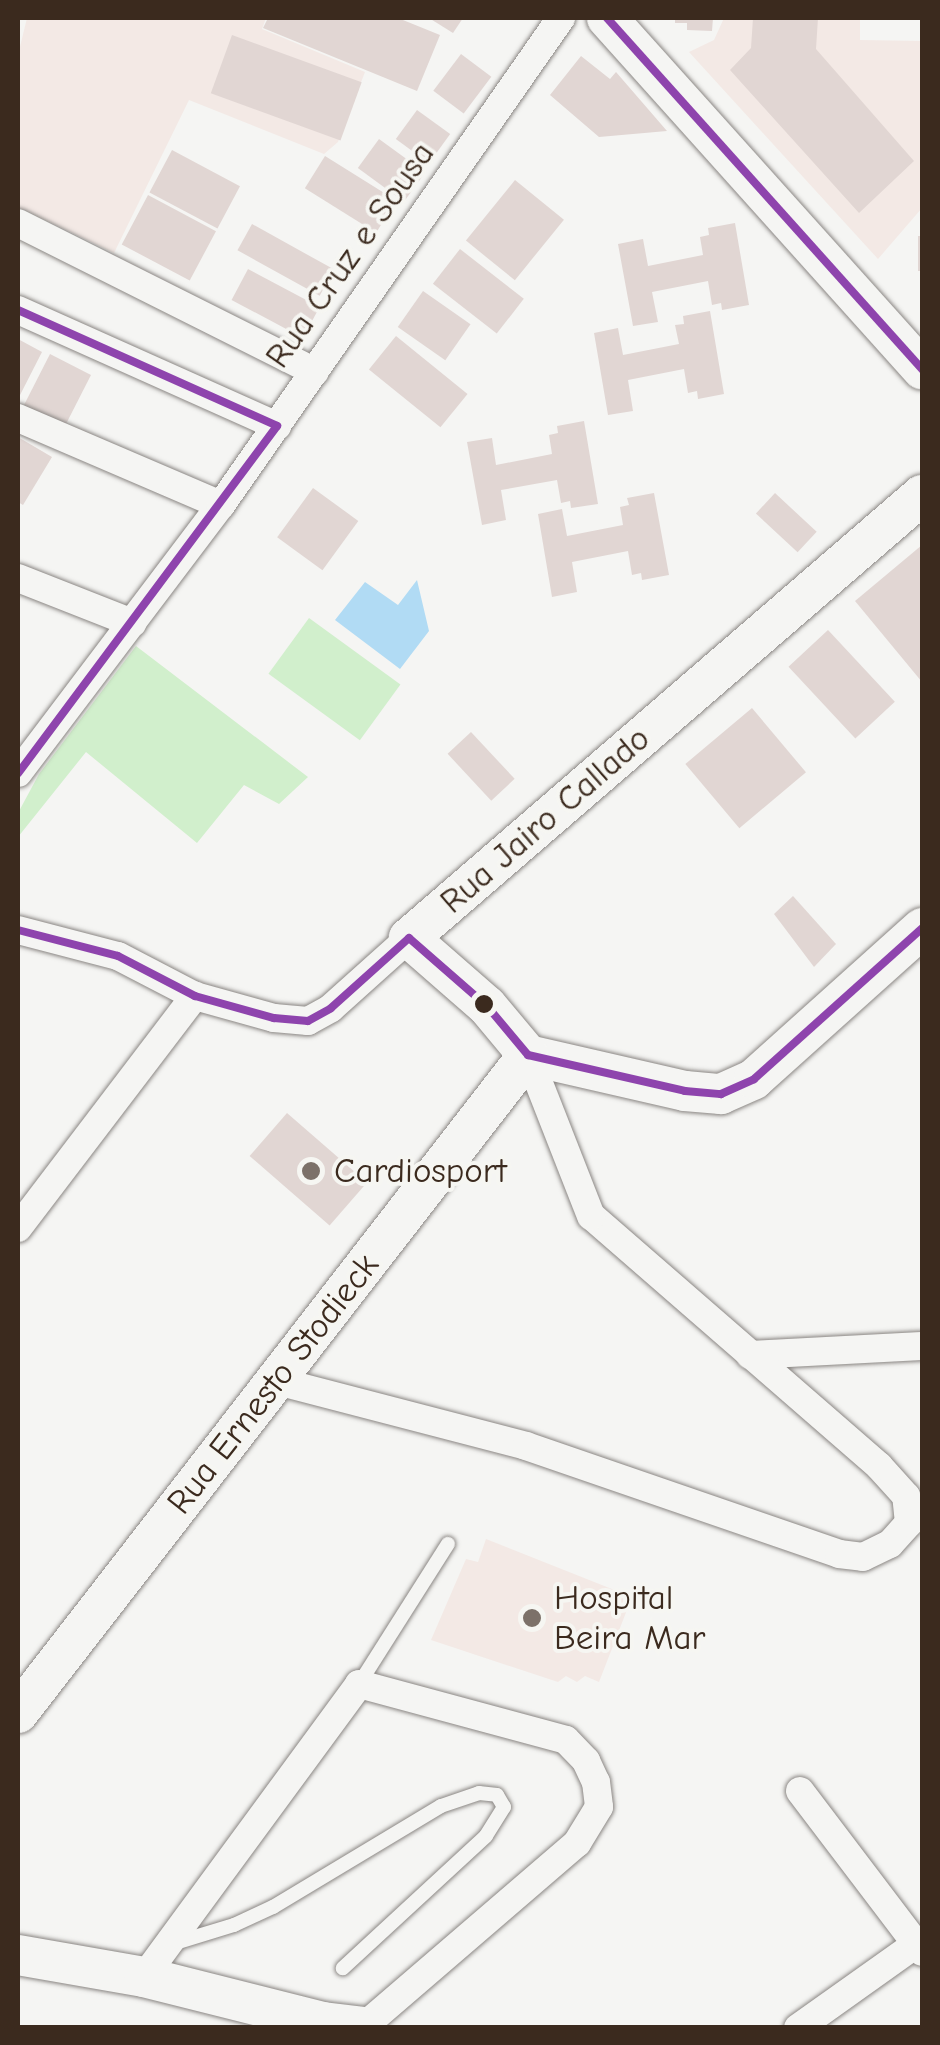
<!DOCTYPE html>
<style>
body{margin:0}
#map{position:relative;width:940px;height:2045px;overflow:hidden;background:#f5f5f3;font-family:"Comic Neue",sans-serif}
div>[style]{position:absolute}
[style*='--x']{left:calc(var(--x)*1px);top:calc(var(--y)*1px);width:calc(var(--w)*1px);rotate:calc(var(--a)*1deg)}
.built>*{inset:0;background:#f3e9e5}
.green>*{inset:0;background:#d1efcc;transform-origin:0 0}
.water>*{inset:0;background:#b1dbf4}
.building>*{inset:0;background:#e1d6d3;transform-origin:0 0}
.roads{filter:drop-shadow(0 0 2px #8a8683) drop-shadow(0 0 2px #8a8683)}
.lane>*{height:14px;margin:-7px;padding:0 7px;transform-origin:7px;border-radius:7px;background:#f5f5f3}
.street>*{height:28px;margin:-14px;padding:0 14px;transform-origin:14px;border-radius:14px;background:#f5f5f3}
.secondary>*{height:40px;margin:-20px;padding:0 20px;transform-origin:20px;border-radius:20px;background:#f5f5f3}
.bus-1>*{height:8px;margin:-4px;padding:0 4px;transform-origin:4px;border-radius:4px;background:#8e44ad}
.dots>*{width:28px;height:28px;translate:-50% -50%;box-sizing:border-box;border:5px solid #f6f6f2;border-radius:50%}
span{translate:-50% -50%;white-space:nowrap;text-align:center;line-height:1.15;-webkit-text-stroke:8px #f6f6f2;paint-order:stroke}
.street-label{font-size:35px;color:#3b2a1e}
.poi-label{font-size:35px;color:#3b2a1e}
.left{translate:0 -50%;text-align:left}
.frame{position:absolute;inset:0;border:20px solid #3b2a1e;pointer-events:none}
</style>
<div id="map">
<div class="built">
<div style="clip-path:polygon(27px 18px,266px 18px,262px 29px,365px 72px,338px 142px,324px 154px,189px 100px,114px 253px,18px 207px,18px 55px)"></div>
<div style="clip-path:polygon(724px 18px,860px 18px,860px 40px,922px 41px,922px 208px,878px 259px,689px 52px,714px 40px)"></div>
<div style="clip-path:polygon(486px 1539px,632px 1597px,599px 1682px,585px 1676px,577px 1682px,566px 1676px,558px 1682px,431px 1640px,466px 1559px,478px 1562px)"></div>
</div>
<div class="green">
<div style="left:309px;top:618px;width:113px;height:69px;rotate:36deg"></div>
<div style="clip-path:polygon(136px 646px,308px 777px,279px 804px,244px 785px,197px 843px,86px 752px,18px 837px,18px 813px,39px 774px)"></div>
</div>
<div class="water">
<div style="clip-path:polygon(417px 580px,429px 631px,400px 669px,335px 620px,365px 582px,398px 605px)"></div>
</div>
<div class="building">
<div style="clip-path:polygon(268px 18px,398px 18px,440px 35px,417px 91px,263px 28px)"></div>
<div style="clip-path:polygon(429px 18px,463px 18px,453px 33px)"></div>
<div style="clip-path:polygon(675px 18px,713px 18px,712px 31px,687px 30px,687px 23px,675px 23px)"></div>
<div style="clip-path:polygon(753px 18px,818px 18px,816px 49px,914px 161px,859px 213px,730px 70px,751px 48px)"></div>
<div style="left:232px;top:35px;width:138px;height:62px;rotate:20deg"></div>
<div style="left:461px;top:54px;width:38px;height:46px;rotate:37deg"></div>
<div style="clip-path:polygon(581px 56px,610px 79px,616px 72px,667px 131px,599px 137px,550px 95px)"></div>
<div style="left:417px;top:110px;width:41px;height:36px;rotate:36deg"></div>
<div style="left:379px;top:139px;width:57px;height:36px;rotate:36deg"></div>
<div style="left:172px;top:150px;width:77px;height:48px;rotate:28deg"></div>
<div style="left:325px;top:156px;width:84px;height:38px;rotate:32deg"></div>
<div style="left:515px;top:180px;width:63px;height:78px;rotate:39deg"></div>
<div style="left:148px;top:195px;width:77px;height:56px;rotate:28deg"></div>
<div style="clip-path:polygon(735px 223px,749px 305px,722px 310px,721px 303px,712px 305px,708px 281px,652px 292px,658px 322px,633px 326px,618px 244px,643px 239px,648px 266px,703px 255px,700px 237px,709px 235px,708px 228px)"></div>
<div style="left:252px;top:224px;width:94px;height:30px;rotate:29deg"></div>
<div style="left:918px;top:236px;width:4px;height:35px"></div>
<div style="left:460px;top:249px;width:81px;height:44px;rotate:38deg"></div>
<div style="left:248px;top:269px;width:81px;height:35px;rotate:28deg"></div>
<div style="left:423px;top:291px;width:58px;height:44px;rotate:35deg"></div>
<div style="clip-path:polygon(710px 311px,724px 394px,698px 399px,697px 391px,688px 393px,684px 369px,628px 380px,633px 411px,608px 415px,594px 333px,618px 328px,623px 355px,679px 344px,675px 325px,684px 324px,683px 316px)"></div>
<div style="left:396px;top:336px;width:92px;height:43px;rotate:39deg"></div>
<div style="clip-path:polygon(18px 339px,42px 352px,18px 399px)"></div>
<div style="left:50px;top:354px;width:46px;height:62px;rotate:27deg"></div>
<div style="clip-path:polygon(584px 421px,598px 504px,571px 508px,570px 501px,561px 503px,557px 480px,501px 490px,506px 520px,482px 525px,467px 442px,492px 438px,496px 465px,552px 454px,549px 435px,558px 433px,557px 426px)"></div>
<div style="clip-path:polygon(18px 437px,52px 457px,23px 505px,18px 502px)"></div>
<div style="left:313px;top:488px;width:56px;height:61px;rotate:36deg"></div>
<div style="clip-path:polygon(654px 493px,669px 575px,642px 580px,641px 573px,632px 575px,628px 551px,572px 562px,577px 592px,552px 597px,538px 514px,562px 509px,567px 536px,623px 525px,620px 507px,629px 505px,627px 498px)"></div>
<div style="left:775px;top:493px;width:57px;height:28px;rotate:43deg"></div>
<div style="clip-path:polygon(922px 545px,922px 682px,855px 601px)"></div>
<div style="left:828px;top:630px;width:98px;height:54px;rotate:47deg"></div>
<div style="left:752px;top:708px;width:84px;height:87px;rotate:50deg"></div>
<div style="left:471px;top:732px;width:64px;height:32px;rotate:47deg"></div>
<div style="clip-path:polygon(793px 896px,836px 944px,814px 967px,774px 914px)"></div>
<div style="left:287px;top:1113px;width:106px;height:57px;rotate:41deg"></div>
</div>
<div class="roads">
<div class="lane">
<div style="--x:359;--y:1684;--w:166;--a:-57.6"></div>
<div style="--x:175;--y:1943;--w:62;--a:-17"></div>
<div style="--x:234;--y:1925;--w:43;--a:-24.8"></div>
<div style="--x:273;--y:1907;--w:196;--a:-31"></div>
<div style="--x:441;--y:1806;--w:40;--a:-18.9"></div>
<div style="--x:479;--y:1793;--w:18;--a:6"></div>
<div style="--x:497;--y:1795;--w:14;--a:60"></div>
<div style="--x:504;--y:1807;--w:34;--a:122"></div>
<div style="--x:486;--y:1836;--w:195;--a:137.3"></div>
</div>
<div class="street">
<div style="--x:18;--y:223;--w:332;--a:26.6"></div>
<div style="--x:18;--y:310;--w:284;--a:24.1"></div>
<div style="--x:18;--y:418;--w:221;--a:23.2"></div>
<div style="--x:18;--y:578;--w:123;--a:21.5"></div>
<div style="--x:18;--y:773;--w:336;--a:-52.9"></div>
<div style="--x:221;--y:505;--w:594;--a:-55.08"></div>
<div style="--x:18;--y:930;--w:103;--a:14.6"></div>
<div style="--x:118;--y:956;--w:87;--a:27.5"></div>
<div style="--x:195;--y:996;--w:82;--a:15.6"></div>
<div style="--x:274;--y:1018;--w:34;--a:5"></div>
<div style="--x:308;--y:1021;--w:26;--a:-29"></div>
<div style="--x:331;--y:1008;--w:105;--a:-41.9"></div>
<div style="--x:18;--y:1228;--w:292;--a:-52.7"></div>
<div style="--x:750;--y:1355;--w:172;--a:-3"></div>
<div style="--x:277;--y:1381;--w:257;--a:14.6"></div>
<div style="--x:526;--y:1446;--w:331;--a:19"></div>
<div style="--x:839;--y:1554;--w:24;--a:7"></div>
<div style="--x:863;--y:1557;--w:30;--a:-26"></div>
<div style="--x:890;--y:1544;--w:28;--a:-48"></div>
<div style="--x:909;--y:1523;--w:27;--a:-96"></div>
<div style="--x:906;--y:1496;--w:40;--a:-132"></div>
<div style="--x:879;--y:1466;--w:381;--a:-139"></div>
<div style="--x:591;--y:1216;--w:173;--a:-111.4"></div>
<div style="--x:800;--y:1791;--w:202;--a:52.8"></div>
<div style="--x:144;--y:1977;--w:363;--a:-53.7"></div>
<div style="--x:359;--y:1684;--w:214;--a:15.1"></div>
<div style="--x:566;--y:1740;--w:29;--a:46"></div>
<div style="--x:586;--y:1761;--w:23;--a:65"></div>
<div style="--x:596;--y:1782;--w:25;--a:83"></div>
<div style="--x:599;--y:1807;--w:42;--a:121.4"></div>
<div style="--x:577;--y:1843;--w:282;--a:139.3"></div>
<div style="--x:798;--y:2028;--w:152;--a:-35.4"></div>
</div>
<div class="secondary">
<div style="--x:607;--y:18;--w:472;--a:48.1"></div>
<div style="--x:922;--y:495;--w:678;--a:139.19"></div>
<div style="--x:409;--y:938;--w:103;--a:41.1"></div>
<div style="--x:487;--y:1006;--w:64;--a:50.1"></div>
<div style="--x:528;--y:1055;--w:161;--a:12.9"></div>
<div style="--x:685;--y:1091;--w:36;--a:5"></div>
<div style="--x:721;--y:1094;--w:36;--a:-24"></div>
<div style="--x:754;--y:1079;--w:226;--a:-41.9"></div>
<div style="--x:18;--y:1713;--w:833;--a:-52.22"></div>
<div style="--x:18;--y:1955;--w:128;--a:9.9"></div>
<div style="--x:144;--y:1977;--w:185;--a:14.1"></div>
<div style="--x:323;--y:2022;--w:40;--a:7.1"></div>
</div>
</div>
<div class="bus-1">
<div style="--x:607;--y:18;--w:472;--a:48.1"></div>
<div style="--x:18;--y:310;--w:284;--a:24.1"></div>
<div style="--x:277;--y:426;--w:433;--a:126.7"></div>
<div style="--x:18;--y:930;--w:103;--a:14.6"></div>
<div style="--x:118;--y:956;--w:87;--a:27.5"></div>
<div style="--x:195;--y:996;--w:82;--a:15.6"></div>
<div style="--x:274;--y:1018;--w:34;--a:5"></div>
<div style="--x:308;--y:1021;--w:26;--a:-29"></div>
<div style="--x:331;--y:1008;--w:105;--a:-41.9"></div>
<div style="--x:409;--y:938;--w:103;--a:41.1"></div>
<div style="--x:487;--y:1006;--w:64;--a:50.1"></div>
<div style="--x:528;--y:1055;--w:161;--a:12.9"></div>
<div style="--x:685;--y:1091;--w:36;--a:5"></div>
<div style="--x:721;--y:1094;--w:36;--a:-24"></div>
<div style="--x:754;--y:1079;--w:226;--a:-41.9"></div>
</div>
<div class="dots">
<div style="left:484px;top:1004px;background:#3b2a1e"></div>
<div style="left:311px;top:1171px;background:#7c7169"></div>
<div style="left:532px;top:1618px;background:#7c7169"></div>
</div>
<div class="street-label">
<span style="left:350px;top:255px;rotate:-55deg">Rua Cruz e Sousa</span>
<span style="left:545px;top:820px;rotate:-41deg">Rua Jairo Callado</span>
<span style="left:273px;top:1384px;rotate:-52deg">Rua Ernesto Stodieck</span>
</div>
<div class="poi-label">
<span class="left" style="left:334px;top:1171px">Cardiosport</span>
<span class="left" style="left:554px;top:1618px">Hospital<br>Beira Mar</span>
</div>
<div class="frame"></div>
</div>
